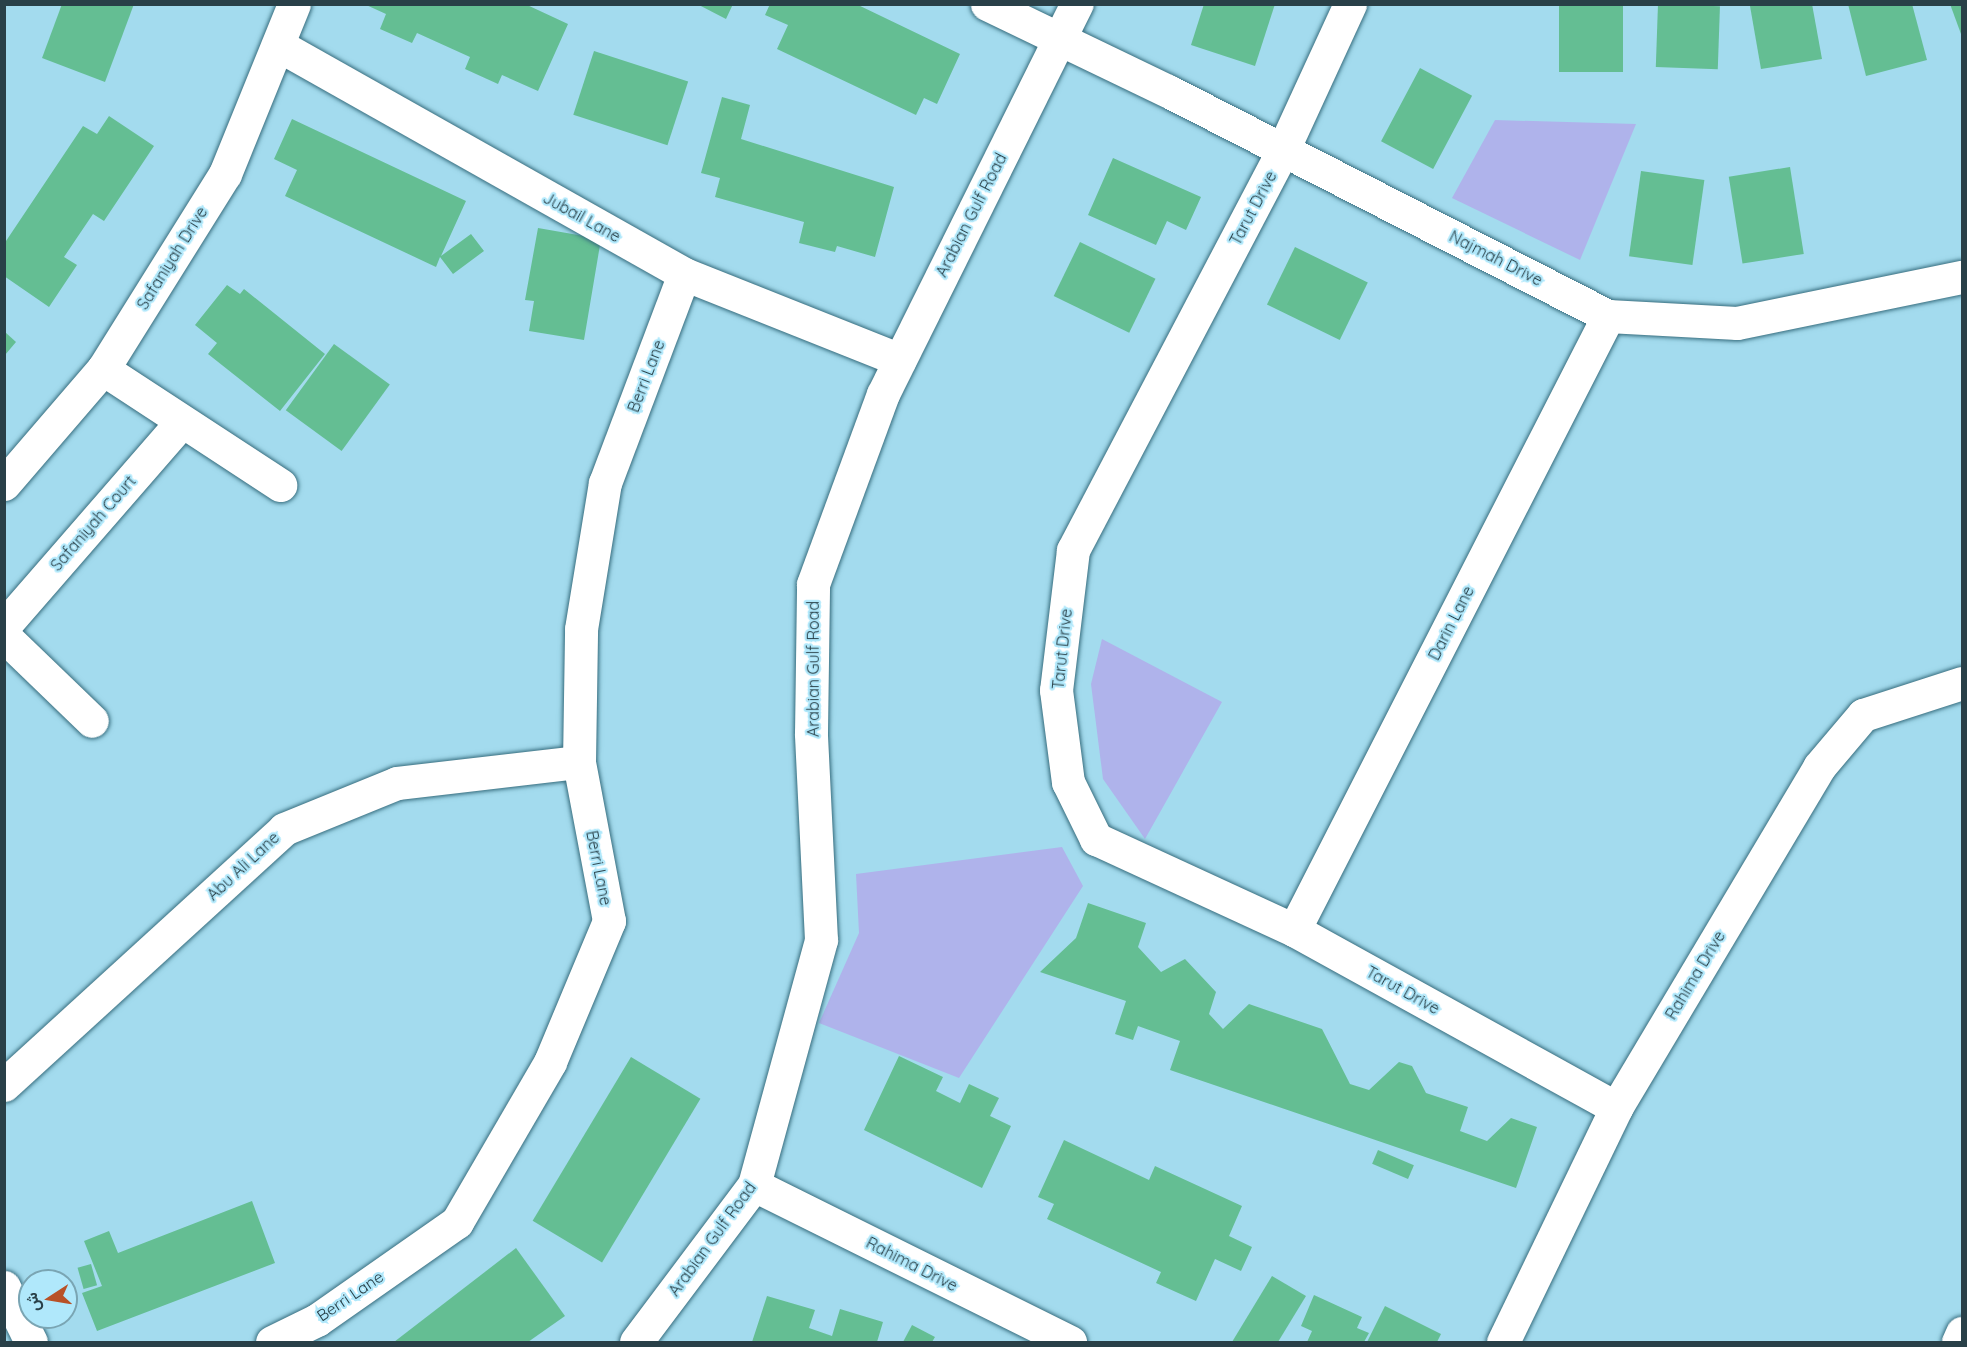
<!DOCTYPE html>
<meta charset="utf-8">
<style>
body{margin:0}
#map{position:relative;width:1967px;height:1347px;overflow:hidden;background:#a3dbee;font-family:Quicksand,Vazirmatn,sans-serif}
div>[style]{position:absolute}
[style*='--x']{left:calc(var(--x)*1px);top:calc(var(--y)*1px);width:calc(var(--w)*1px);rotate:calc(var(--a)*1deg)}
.green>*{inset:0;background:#afb3eb}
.building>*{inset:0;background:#64be93;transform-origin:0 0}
.roads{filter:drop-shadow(0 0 2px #376d7e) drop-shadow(0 0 2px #376d7e)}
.street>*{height:33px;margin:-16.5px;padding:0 16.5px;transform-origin:16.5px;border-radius:16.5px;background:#fff}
.secondary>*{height:33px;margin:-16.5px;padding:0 16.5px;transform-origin:16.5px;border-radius:16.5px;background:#fff}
span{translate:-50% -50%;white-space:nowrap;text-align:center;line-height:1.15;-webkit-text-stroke:4.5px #b0e8fb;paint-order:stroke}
.street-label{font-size:16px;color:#294048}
.frame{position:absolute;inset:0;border:6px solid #294048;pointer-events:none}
.north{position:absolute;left:18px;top:1269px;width:60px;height:60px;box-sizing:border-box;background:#b0e8fb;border:2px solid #7aa5b3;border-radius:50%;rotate:258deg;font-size:16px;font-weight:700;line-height:24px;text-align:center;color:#294048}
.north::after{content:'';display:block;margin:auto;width:21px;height:27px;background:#b85127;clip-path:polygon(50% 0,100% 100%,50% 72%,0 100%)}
</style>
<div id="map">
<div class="green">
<div style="clip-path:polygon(1495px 120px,1636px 124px,1580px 260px,1452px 198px)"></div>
<div style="clip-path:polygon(1102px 639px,1222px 702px,1145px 839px,1103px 779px,1091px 684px)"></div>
<div style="clip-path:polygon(1062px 847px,1083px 886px,959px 1078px,819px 1023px,859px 933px,856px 874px)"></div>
</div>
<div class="building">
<div style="clip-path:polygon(62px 4px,134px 4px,105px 82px,42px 58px)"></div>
<div style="clip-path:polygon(364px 4px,525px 4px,568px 24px,538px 91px,502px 75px,498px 84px,465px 69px,470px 57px,417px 33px,412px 43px,380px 29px,386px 14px)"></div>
<div style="clip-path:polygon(697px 4px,733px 4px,726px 19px)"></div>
<div style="clip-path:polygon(770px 4px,856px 4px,960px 54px,937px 104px,924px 98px,916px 115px,777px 49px,788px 25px,765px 15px)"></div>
<div style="clip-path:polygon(1204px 4px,1275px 4px,1255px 66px,1191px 45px)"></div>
<div style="left:1559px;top:4px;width:64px;height:68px"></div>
<div style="left:1658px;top:4px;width:62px;height:63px;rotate:2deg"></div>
<div style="clip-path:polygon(1762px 4px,1812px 4px,1822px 59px,1761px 69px,1750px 6px)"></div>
<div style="clip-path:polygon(1848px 4px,1912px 4px,1927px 60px,1866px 76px)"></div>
<div style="clip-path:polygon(1950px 4px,1962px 4px,1962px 33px,1961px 34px)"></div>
<div style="left:594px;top:51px;width:99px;height:67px;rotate:18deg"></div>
<div style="left:1420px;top:68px;width:59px;height:83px;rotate:28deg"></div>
<div style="clip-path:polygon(722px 97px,750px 105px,741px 139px,894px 187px,875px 257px,837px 246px,835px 252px,799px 243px,804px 222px,715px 197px,720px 178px,701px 173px)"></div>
<div style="clip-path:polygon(109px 116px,154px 146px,104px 221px,93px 214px,64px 257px,77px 265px,49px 307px,4px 276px,4px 244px,83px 126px,97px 134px)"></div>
<div style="clip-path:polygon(292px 119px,466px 201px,441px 256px,471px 234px,484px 251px,453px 274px,440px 257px,436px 267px,285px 196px,297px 170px,274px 159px)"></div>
<div style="clip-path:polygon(1113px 158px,1201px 197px,1186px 230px,1167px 221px,1156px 245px,1088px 215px)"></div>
<div style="left:1790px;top:167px;width:88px;height:62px;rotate:81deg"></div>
<div style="left:1641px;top:171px;width:64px;height:86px;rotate:8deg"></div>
<div style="clip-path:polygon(538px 228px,601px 239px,584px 340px,529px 331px,534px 301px,525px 300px)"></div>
<div style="left:1080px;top:242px;width:84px;height:60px;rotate:26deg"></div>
<div style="left:1295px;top:247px;width:81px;height:64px;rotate:26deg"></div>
<div style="clip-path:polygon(227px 285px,240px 294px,244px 289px,325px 354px,280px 411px,208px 354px,217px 343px,195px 325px)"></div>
<div style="clip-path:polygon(5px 332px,16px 342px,5px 355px)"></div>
<div style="left:334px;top:344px;width:69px;height:82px;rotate:36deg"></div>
<div style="clip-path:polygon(1088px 903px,1146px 923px,1138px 947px,1161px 972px,1185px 959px,1216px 992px,1209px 1014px,1223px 1029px,1249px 1004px,1322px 1029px,1350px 1084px,1369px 1090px,1399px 1062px,1412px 1066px,1426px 1093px,1468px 1107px,1460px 1131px,1487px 1141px,1511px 1118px,1537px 1127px,1516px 1188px,1170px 1070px,1180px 1041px,1138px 1026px,1133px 1040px,1115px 1034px,1126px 1001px,1040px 972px,1076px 938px)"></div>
<div style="clip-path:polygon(899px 1056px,943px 1077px,936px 1091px,960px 1103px,969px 1084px,999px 1098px,990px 1116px,1011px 1126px,982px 1188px,864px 1130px)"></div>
<div style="left:631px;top:1057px;width:81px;height:191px;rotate:31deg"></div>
<div style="clip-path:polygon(1064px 1140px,1149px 1180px,1155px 1166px,1242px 1206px,1229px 1236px,1252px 1247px,1241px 1271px,1215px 1259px,1196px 1301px,1156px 1283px,1161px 1272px,1047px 1219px,1054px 1204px,1038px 1197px)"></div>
<div style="left:1378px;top:1150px;width:39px;height:15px;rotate:23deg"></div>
<div style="clip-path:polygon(252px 1201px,275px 1263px,97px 1331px,82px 1293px,102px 1286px,84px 1241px,109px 1231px,118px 1253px)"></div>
<div style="clip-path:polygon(516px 1248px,565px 1316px,528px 1342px,394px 1342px)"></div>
<div style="left:91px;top:1264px;width:22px;height:14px;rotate:74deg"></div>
<div style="clip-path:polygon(1272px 1276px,1306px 1296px,1278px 1342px,1232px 1342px)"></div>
<div style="clip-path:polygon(1314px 1295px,1362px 1317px,1357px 1328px,1369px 1333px,1364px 1342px,1307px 1342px,1312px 1331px,1301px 1326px)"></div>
<div style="clip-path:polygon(767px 1296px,815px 1310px,809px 1328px,832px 1336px,840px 1309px,883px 1322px,877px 1342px,752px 1342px)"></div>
<div style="clip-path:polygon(1385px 1306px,1441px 1334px,1437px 1342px,1367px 1342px)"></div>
<div style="clip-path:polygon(912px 1325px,935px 1337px,932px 1342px,903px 1342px)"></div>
</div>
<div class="roads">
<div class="street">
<div style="--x:987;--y:4;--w:201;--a:25.7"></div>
<div style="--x:1168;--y:91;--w:494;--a:27.1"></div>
<div style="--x:1608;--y:316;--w:129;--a:3.1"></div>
<div style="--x:1737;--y:323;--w:230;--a:-11.6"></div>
<div style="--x:1350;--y:4;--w:161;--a:114.7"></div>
<div style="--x:1283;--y:150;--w:452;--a:117.7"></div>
<div style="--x:1073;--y:550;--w:141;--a:96.9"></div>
<div style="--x:1056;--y:690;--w:93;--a:82.6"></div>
<div style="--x:1068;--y:782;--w:64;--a:63.8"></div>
<div style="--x:1096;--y:839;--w:218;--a:24.7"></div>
<div style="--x:1294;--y:930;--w:368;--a:28.9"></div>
<div style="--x:278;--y:45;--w:466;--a:29.4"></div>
<div style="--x:684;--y:274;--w:232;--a:21.7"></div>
<div style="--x:103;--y:369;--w:212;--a:33.2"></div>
<div style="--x:4;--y:484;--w:152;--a:-49.3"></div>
<div style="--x:103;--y:369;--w:230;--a:-58"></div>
<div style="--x:225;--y:174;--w:183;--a:-67.9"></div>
<div style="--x:4;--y:626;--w:271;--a:-49"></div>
<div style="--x:4;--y:636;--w:122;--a:44"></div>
<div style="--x:1294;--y:930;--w:690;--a:-62.91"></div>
<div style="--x:4;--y:1085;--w:379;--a:-42.4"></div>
<div style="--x:284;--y:829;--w:122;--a:-22.2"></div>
<div style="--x:397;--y:783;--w:183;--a:-6.6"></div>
<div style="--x:754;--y:1185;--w:353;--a:26.4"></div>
<div style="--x:4;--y:1287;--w:61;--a:63.9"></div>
<div style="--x:272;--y:1342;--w:50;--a:-26.1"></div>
<div style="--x:317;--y:1320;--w:171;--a:-35"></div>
<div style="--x:457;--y:1222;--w:185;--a:-59.8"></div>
<div style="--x:550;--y:1062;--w:153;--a:-67.3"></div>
<div style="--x:609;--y:921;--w:162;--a:-100.7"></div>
<div style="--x:579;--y:762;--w:133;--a:-89.1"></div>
<div style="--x:581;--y:629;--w:148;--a:-80.7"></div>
<div style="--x:605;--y:483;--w:223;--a:-69.3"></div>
<div style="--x:1503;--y:1342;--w:260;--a:-64.2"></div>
<div style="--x:1616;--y:1108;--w:397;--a:-59.2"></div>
<div style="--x:1819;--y:767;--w:68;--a:-49.8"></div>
<div style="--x:1863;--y:715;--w:104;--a:-17.9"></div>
<div style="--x:1958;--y:1342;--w:10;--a:-66"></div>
</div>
<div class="secondary">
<div style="--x:636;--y:1342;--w:196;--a:-53.1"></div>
<div style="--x:754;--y:1185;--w:254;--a:-74.7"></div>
<div style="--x:821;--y:940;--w:207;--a:-92.8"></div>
<div style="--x:811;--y:733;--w:149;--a:-89.2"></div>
<div style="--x:813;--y:584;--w:202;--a:-69.8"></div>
<div style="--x:883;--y:394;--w:436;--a:-63.6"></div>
</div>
</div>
<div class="street-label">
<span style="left:1253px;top:208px;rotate:-62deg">Tarut Drive</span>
<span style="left:971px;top:215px;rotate:-63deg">Arabian Gulf Road</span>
<span style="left:582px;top:217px;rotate:29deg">Jubail Lane</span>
<span style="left:172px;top:258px;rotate:-58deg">Safaniyah Drive</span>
<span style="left:1496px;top:258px;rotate:27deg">Najmah Drive</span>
<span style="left:646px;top:376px;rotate:-69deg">Berri Lane</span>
<span style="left:93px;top:523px;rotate:-49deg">Safaniyah Court</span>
<span style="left:1451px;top:623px;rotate:-63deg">Darin Lane</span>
<span style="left:1062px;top:649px;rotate:-84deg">Tarut Drive</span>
<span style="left:813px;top:669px;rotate:-90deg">Arabian Gulf Road</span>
<span style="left:243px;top:866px;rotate:-43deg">Abu Ali Lane</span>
<span style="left:599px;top:868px;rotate:79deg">Berri Lane</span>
<span style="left:1695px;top:975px;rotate:-59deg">Rahima Drive</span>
<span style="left:1403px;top:990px;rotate:29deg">Tarut Drive</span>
<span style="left:712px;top:1239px;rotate:-54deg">Arabian Gulf Road</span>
<span style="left:912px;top:1264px;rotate:27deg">Rahima Drive</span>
<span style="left:350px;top:1296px;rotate:-34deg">Berri Lane</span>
</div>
<div class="frame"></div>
<div class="north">ش</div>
</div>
